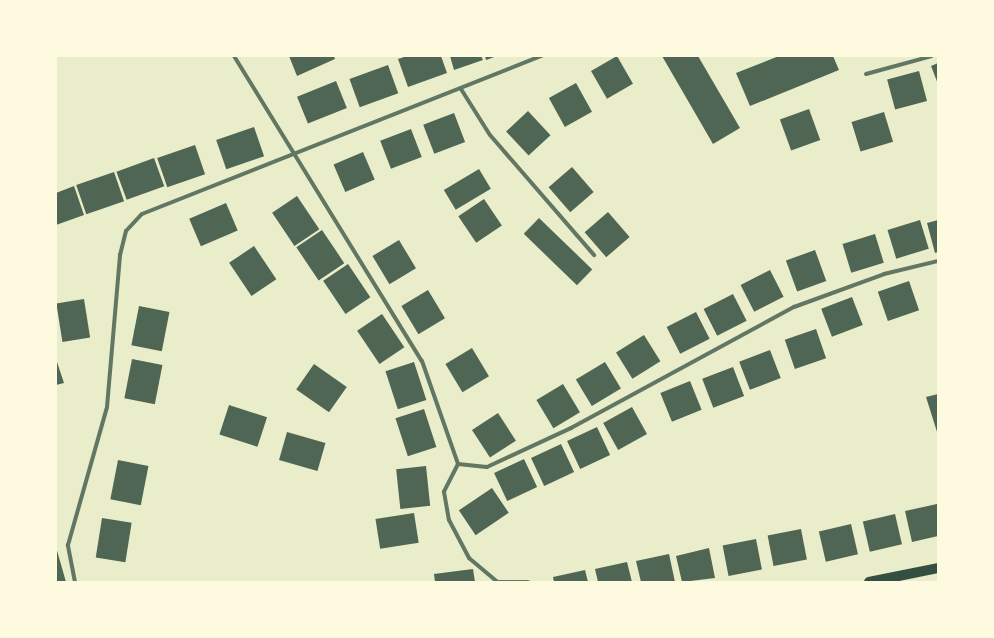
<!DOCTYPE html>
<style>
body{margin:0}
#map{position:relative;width:994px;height:638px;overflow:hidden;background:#e9edc9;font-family:Mulish,sans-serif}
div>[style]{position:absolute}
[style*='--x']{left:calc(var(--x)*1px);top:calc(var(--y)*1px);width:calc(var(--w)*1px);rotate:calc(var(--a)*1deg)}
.building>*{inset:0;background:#4f6655;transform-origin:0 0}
.minor>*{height:4px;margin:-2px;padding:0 2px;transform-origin:2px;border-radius:2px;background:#617663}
.primary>*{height:10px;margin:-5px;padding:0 5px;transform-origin:5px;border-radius:5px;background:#344e41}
span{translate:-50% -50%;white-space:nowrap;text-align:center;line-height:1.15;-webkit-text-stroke:3.5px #fefae0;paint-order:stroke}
.frame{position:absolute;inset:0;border:57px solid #fefae0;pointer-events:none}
</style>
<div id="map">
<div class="building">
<div style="clip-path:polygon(289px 56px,334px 56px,335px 59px,297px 76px)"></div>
<div style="clip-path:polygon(407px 56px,441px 56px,447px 73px,408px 87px,398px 59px)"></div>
<div style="clip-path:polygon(450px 56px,481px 56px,483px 60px,454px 70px)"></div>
<div style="clip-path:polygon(485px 56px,497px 56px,486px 60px)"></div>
<div style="left:617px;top:56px;width:32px;height:30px;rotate:60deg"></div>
<div style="clip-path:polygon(662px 56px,698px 56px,740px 128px,713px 144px)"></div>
<div style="clip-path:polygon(779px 56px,833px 56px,839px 70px,750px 106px,736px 73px)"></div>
<div style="clip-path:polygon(938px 63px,938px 84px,931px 66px)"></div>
<div style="left:388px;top:65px;width:30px;height:41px;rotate:70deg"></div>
<div style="left:919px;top:71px;width:31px;height:33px;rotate:75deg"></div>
<div style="left:336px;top:81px;width:29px;height:42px;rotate:68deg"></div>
<div style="left:576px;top:83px;width:33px;height:31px;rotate:61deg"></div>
<div style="left:809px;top:109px;width:33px;height:31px;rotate:70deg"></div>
<div style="left:528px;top:111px;width:33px;height:30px;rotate:47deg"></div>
<div style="left:884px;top:112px;width:31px;height:34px;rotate:73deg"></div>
<div style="left:454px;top:113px;width:31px;height:33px;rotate:69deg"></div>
<div style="left:254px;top:127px;width:31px;height:40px;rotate:71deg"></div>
<div style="left:411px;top:129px;width:30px;height:33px;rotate:69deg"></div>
<div style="left:195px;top:145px;width:31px;height:40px;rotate:71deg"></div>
<div style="left:363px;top:152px;width:30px;height:32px;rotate:67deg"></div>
<div style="left:154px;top:158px;width:30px;height:40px;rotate:70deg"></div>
<div style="left:572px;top:167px;width:33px;height:31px;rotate:49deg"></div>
<div style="left:479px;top:169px;width:23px;height:41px;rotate:59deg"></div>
<div style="left:114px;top:172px;width:31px;height:40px;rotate:71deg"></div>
<div style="clip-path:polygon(74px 186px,84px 215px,56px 225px,56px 193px)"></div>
<div style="left:297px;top:196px;width:40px;height:30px;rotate:56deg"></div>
<div style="left:484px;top:199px;width:32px;height:31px;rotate:56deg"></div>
<div style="left:226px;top:203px;width:30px;height:40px;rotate:67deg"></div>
<div style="left:608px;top:212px;width:33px;height:31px;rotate:49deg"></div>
<div style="left:539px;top:218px;width:74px;height:22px;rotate:44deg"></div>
<div style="left:920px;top:220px;width:30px;height:34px;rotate:73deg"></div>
<div style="clip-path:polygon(938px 220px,938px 252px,935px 253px,927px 223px)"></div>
<div style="left:322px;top:230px;width:40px;height:31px;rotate:56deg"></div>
<div style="left:875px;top:234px;width:30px;height:34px;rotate:73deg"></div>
<div style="left:399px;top:240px;width:33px;height:31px;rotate:59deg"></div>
<div style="left:254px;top:246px;width:40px;height:30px;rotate:56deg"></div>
<div style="left:815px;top:250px;width:33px;height:31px;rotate:70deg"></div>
<div style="left:348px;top:264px;width:40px;height:30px;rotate:56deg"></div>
<div style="left:770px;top:270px;width:30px;height:33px;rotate:63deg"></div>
<div style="left:909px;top:281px;width:31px;height:33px;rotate:71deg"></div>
<div style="left:428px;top:290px;width:33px;height:31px;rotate:59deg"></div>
<div style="left:733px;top:294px;width:30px;height:33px;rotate:63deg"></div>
<div style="left:852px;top:297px;width:30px;height:33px;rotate:69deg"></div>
<div style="left:84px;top:299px;width:39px;height:28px;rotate:81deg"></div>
<div style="left:139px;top:306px;width:31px;height:40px;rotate:11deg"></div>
<div style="left:696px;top:312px;width:30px;height:33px;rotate:63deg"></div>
<div style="left:382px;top:314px;width:40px;height:30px;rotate:56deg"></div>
<div style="left:816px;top:329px;width:31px;height:33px;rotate:71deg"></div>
<div style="left:644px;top:335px;width:31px;height:33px;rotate:58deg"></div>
<div style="left:472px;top:348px;width:33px;height:31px;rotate:59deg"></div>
<div style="left:770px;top:350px;width:30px;height:33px;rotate:69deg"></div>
<div style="clip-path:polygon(56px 359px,64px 383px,56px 385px)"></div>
<div style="left:132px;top:359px;width:31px;height:40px;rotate:11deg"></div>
<div style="left:414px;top:362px;width:40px;height:30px;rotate:72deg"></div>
<div style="left:605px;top:362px;width:31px;height:34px;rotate:59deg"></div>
<div style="left:314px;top:364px;width:40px;height:31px;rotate:35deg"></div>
<div style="left:733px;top:367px;width:31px;height:33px;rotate:69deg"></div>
<div style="left:690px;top:381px;width:31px;height:32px;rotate:68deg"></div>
<div style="left:563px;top:384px;width:33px;height:31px;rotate:59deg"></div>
<div style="clip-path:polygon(938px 394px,938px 435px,926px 397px)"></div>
<div style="left:229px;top:405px;width:40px;height:31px;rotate:18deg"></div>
<div style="left:632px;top:407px;width:31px;height:33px;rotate:61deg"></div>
<div style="left:424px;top:409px;width:40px;height:30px;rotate:72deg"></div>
<div style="left:498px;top:413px;width:33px;height:31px;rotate:57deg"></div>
<div style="left:597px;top:427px;width:31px;height:33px;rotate:65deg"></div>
<div style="left:287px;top:432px;width:40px;height:29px;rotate:16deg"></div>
<div style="left:561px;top:444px;width:31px;height:33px;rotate:65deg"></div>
<div style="left:524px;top:459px;width:31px;height:33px;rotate:65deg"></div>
<div style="left:118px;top:460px;width:31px;height:40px;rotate:11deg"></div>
<div style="left:426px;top:466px;width:40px;height:30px;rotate:84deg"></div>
<div style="left:492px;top:488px;width:30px;height:40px;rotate:56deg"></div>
<div style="clip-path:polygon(937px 504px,938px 536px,912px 542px,905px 511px)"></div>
<div style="left:414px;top:513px;width:30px;height:39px;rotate:81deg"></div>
<div style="left:895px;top:514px;width:31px;height:33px;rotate:77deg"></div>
<div style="left:102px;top:518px;width:30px;height:40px;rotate:9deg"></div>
<div style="left:851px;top:524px;width:31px;height:33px;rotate:77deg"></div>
<div style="left:801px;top:529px;width:31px;height:34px;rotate:79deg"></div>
<div style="left:756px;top:539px;width:31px;height:34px;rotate:79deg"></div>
<div style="clip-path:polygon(56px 547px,66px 582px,56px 582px)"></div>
<div style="clip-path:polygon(709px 548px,715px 578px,682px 582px,676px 556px)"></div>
<div style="clip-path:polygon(669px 554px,675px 582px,641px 582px,636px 561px)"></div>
<div style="clip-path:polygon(627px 562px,632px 582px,598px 582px,595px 569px)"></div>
<div style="clip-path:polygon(473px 569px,475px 582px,435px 582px,434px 574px)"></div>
<div style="clip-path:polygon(585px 570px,588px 582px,554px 582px,553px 577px)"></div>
</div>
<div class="minor">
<div style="--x:234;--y:56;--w:358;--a:58.4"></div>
<div style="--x:422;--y:361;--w:109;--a:70.7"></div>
<div style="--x:866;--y:74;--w:68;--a:-15.3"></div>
<div style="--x:461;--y:89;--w:54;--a:57.8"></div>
<div style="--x:490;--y:135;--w:159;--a:49.1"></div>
<div style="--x:458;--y:464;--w:29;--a:6"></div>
<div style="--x:487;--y:467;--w:93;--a:-24.9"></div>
<div style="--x:571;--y:428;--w:254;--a:-28.5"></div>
<div style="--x:794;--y:307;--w:96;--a:-20.1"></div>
<div style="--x:884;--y:274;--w:56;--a:-13.5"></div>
<div style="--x:458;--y:464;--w:31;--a:117"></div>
<div style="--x:444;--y:492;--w:28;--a:80"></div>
<div style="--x:449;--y:520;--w:43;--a:62.2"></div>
<div style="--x:469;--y:558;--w:38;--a:40"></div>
<div style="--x:75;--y:582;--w:38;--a:-101"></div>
<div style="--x:68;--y:545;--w:143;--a:-74.2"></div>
<div style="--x:107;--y:407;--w:153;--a:-85.1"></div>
<div style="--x:120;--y:255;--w:25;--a:-76"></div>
<div style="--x:126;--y:231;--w:23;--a:-47"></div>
<div style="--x:142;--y:214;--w:430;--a:-21.6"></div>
<div style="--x:499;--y:582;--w:29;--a:0"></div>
</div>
<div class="primary">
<div style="--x:869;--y:582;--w:70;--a:-11.5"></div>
</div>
<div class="frame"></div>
</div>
